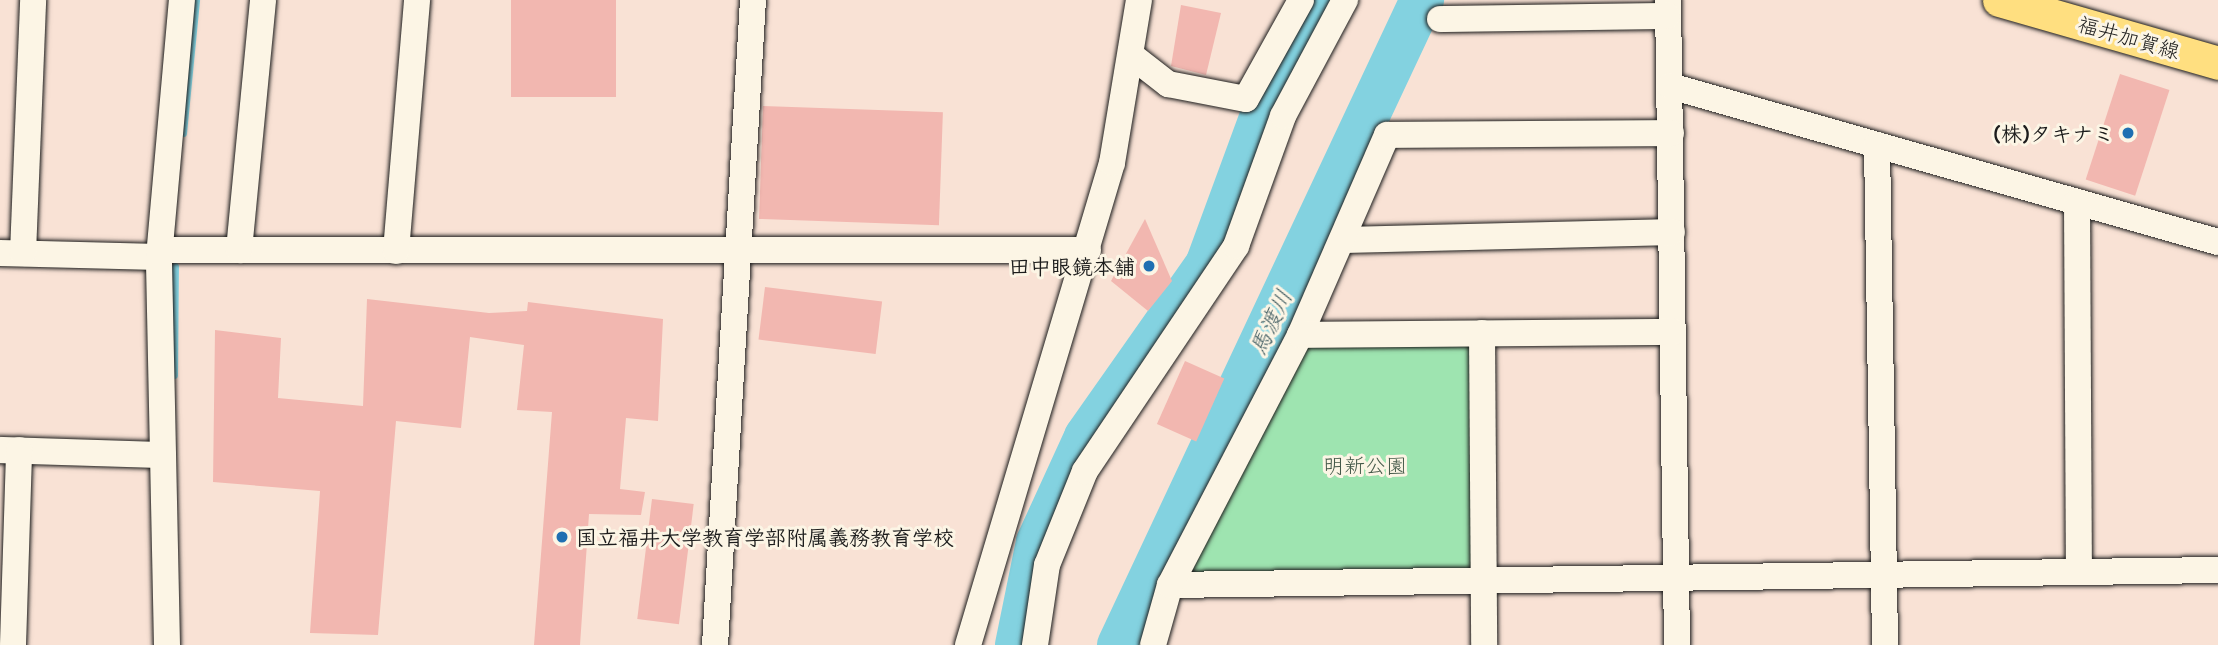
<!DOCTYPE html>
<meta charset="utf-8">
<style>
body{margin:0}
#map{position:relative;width:2218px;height:645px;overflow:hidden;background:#f9e2d5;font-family:Mali,"Klee One",sans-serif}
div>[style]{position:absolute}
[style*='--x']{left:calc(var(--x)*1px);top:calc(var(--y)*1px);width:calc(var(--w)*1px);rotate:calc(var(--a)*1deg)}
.green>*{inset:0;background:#9ee4b0}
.stream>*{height:7px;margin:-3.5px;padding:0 3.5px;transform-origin:3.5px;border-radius:3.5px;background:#83d2e0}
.river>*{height:44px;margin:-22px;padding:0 22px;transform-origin:22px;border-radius:22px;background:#83d2e0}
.building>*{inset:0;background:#f2b7b0;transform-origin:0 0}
.roads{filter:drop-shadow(0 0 2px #1c1c1c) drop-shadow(0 0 2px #1c1c1c)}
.minor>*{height:26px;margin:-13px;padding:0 13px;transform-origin:13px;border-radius:13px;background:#fcf5e5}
.major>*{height:33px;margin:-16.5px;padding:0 16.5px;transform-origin:16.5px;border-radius:16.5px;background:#ffdf80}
.dots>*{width:19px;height:19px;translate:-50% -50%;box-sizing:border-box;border:4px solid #fcf5e5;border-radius:50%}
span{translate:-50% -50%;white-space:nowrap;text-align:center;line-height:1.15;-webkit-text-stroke:6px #fcf5e5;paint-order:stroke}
.street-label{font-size:21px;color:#1c1c1c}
.poi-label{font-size:21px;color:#1c1c1c;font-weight:700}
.right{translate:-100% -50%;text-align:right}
.left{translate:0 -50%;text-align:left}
.park-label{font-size:21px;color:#435848}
.water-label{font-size:23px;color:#405c61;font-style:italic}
</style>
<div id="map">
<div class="green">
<div style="clip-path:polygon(1482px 333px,1485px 580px,1170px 585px,1300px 335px)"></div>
</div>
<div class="stream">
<div style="--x:183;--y:133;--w:134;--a:-84.4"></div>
<div style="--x:174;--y:375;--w:109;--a:-89.5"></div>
</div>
<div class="river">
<div style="--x:1017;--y:645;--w:105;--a:-78.5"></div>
<div style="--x:1038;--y:542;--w:115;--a:-65.4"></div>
<div style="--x:1086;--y:437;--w:210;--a:-54.9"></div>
<div style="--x:1207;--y:265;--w:214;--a:-69.8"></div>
<div style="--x:1281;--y:64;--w:75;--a:-58"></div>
<div style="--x:1119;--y:645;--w:713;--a:-64.84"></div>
</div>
<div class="building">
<div style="left:511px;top:0;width:105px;height:97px"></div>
<div style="clip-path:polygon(1181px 5px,1221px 13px,1206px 75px,1171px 66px)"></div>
<div style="left:2120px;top:74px;width:52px;height:111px;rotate:18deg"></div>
<div style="left:763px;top:106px;width:180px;height:113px;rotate:2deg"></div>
<div style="clip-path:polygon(1145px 219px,1172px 281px,1148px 311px,1111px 281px)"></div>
<div style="left:765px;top:287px;width:118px;height:53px;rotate:7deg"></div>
<div style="clip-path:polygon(367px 299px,489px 313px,527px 311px,528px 302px,663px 319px,658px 421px,626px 418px,620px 489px,645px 492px,641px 515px,589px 514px,580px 645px,534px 645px,552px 412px,517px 410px,524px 345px,470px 337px,461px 428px,396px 421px,378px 635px,310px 633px,320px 491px,213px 482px,215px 330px,281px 338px,278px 398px,363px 406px)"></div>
<div style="left:1185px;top:361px;width:43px;height:69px;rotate:24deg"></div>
<div style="left:652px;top:499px;width:42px;height:121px;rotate:7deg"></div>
</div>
<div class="roads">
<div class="minor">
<div style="--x:1668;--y:0;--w:645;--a:89.2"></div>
<div style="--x:1440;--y:19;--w:227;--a:-0.8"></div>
<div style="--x:1132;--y:56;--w:46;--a:37.9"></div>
<div style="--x:1168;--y:84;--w:79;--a:10.9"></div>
<div style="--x:1246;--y:99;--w:113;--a:-60.9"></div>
<div style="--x:1670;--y:86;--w:570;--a:15.89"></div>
<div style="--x:1877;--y:145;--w:500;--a:89.08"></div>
<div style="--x:2077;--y:202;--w:370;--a:89.7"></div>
<div style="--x:1347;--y:240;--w:325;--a:-1.4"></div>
<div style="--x:160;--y:250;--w:928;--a:0"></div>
<div style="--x:239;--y:250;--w:251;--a:-84.5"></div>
<div style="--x:396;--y:251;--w:252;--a:-85.2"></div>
<div style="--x:0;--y:253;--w:159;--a:1.4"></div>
<div style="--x:23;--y:253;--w:253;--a:-87.7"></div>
<div style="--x:1482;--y:333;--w:312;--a:89.6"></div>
<div style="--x:1300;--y:335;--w:218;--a:-66.5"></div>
<div style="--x:1387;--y:135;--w:284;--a:-0.4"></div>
<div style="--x:0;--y:450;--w:163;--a:1.8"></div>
<div style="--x:1170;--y:585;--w:1048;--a:-0.82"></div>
<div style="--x:13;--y:645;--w:195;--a:-88.2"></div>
<div style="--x:167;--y:645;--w:388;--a:-91.2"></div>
<div style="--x:159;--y:257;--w:258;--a:-84.9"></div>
<div style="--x:715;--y:645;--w:646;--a:-86.63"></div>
<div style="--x:968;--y:645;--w:503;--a:-73.37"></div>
<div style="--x:1112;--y:163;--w:165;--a:-80.6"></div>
<div style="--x:1035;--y:645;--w:81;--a:-81.5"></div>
<div style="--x:1047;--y:565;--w:101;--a:-68"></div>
<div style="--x:1085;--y:471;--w:271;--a:-56.1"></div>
<div style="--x:1236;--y:246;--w:138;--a:-70.1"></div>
<div style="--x:1283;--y:116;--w:132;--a:-61.9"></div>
<div style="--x:1153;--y:645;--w:62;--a:-74.2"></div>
<div style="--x:1170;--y:585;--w:282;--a:-62.5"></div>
<div style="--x:1300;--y:335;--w:373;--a:-0.5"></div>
</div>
<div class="major">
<div style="--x:1999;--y:0;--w:228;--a:16"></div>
</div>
</div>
<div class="dots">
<div style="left:2128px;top:133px;background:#1f6fb2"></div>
<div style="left:1149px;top:266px;background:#1f6fb2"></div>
<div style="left:562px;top:537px;background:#1f6fb2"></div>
</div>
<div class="street-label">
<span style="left:2129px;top:37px;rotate:16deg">福井加賀線</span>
</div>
<div class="poi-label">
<span class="right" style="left:2114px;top:133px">(株)タキナミ</span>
<span class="right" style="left:1135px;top:266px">田中眼鏡本舗</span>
<span class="left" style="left:576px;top:537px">国立福井大学教育学部附属義務教育学校</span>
</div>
<div class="park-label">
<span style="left:1365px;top:465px">明新公園</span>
</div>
<div class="water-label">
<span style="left:1270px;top:322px;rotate:-65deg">馬渡川</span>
</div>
</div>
